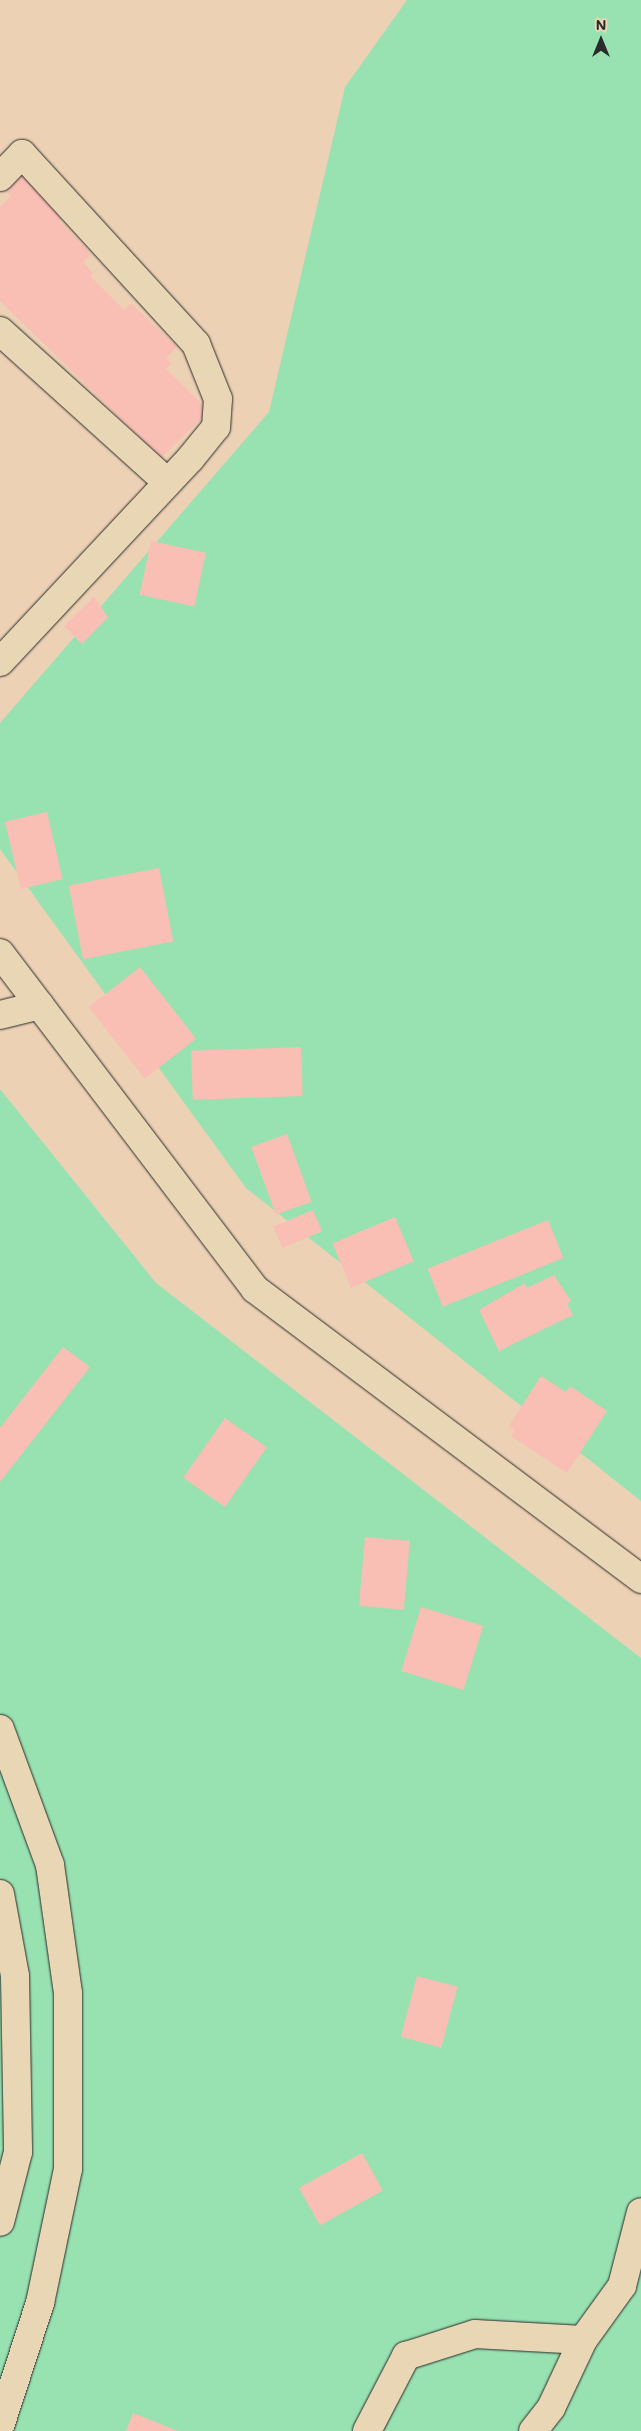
<!DOCTYPE html>
<style>
body{margin:0}
#map{position:relative;width:641px;height:2431px;overflow:hidden;background:#ecd1b4;font-family:Mali,sans-serif}
div>[style]{position:absolute}
[style*='--x']{left:calc(var(--x)*1px);top:calc(var(--y)*1px);width:calc(var(--w)*1px);rotate:calc(var(--a)*1deg)}
.green>*{inset:0;background:#98e2b1}
.building>*{inset:0;background:#f9beb4;transform-origin:0 0}
.roads{filter:drop-shadow(0 0 1px #2b2b2b) drop-shadow(0 0 1px #2b2b2b)}
.minor>*{height:28px;margin:-14px;padding:0 14px;transform-origin:14px;border-radius:14px;background:#e9d6b4}
.primary>*{height:28px;margin:-14px;padding:0 14px;transform-origin:14px;border-radius:14px;background:#e9d6b4}
span{translate:-50% -50%;white-space:nowrap;text-align:center;line-height:1.15;-webkit-text-stroke:4px #e9d6b4;paint-order:stroke}
.north{position:absolute;left:576px;top:15px;width:50px;height:50px;-webkit-text-stroke:4px #e9d6b4;paint-order:stroke;rotate:0deg;font-size:14px;font-weight:700;line-height:20px;text-align:center;color:#2b2b2b}
.north::after{content:'';display:block;margin:auto;width:18px;height:22px;background:#2b2b2b;clip-path:polygon(50% 0,100% 100%,50% 72%,0 100%)}
</style>
<div id="map">
<div class="green">
<div style="clip-path:polygon(407px 0,641px 0,641px 1501px,246px 1188px,0 849px,0 723px,269px 412px,345px 87px)"></div>
<div style="clip-path:polygon(0 1089px,156px 1283px,641px 1658px,641px 2431px,0 2431px)"></div>
</div>
<div class="building">
<div style="clip-path:polygon(17px 163px,47px 192px,42px 197px,63px 217px,59px 221px,85px 247px,90px 256px,83px 262px,93px 273px,90px 276px,124px 310px,131px 303px,177px 347px,166px 358px,171px 363px,166px 369px,209px 411px,161px 458px,0 301px,0 207px,11px 196px,0 186px)"></div>
<div style="left:151px;top:541px;width:56px;height:55px;rotate:12deg"></div>
<div style="clip-path:polygon(94px 597px,108px 617px,82px 644px,64px 626px)"></div>
<div style="left:47px;top:812px;width:69px;height:43px;rotate:77deg"></div>
<div style="left:159px;top:868px;width:75px;height:92px;rotate:79deg"></div>
<div style="left:140px;top:967px;width:91px;height:65px;rotate:52deg"></div>
<div style="left:301px;top:1047px;width:49px;height:110px;rotate:88deg"></div>
<div style="left:287px;top:1134px;width:72px;height:38px;rotate:70deg"></div>
<div style="left:313px;top:1210px;width:23px;height:43px;rotate:67deg"></div>
<div style="left:395px;top:1217px;width:48px;height:68px;rotate:67deg"></div>
<div style="left:548px;top:1220px;width:41px;height:130px;rotate:68deg"></div>
<div style="clip-path:polygon(554px 1275px,571px 1301px,567px 1304px,573px 1315px,499px 1351px,479px 1310px,525px 1283px,527px 1288px)"></div>
<div style="clip-path:polygon(63px 1347px,90px 1367px,0 1482px,0 1428px)"></div>
<div style="clip-path:polygon(541px 1376px,566px 1392px,570px 1386px,607px 1411px,567px 1473px,511px 1436px,515px 1430px,509px 1426px)"></div>
<div style="left:225px;top:1418px;width:51px;height:73px;rotate:35deg"></div>
<div style="left:365px;top:1537px;width:45px;height:69px;rotate:5deg"></div>
<div style="left:421px;top:1607px;width:65px;height:67px;rotate:17deg"></div>
<div style="left:417px;top:1976px;width:42px;height:63px;rotate:15deg"></div>
<div style="left:362px;top:2153px;width:43px;height:72px;rotate:61deg"></div>
<div style="clip-path:polygon(133px 2413px,178px 2431px,126px 2431px)"></div>
</div>
<div class="roads">
<div class="minor">
<div style="--x:0;--y:177;--w:32;--a:-46"></div>
<div style="--x:22;--y:154;--w:258;--a:47.5"></div>
<div style="--x:196;--y:344;--w:59;--a:68.2"></div>
<div style="--x:218;--y:399;--w:28;--a:94"></div>
<div style="--x:216;--y:427;--w:41;--a:129.1"></div>
<div style="--x:190;--y:459;--w:278;--a:133.1"></div>
<div style="--x:0;--y:331;--w:225;--a:42.1"></div>
<div style="--x:0;--y:953;--w:422;--a:52.8"></div>
<div style="--x:255;--y:1289;--w:483;--a:36.9"></div>
<div style="--x:0;--y:1015;--w:41;--a:-14"></div>
<div style="--x:583;--y:2340;--w:67;--a:-54.2"></div>
<div style="--x:622;--y:2286;--w:76;--a:-75.6"></div>
<div style="--x:367;--y:2431;--w:85;--a:-62.5"></div>
<div style="--x:406;--y:2356;--w:72;--a:-17.7"></div>
<div style="--x:475;--y:2334;--w:108;--a:3.2"></div>
<div style="--x:583;--y:2340;--w:75;--a:115.2"></div>
<div style="--x:551;--y:2408;--w:29;--a:128"></div>
</div>
<div class="primary">
<div style="--x:0;--y:1729;--w:145;--a:69.8"></div>
<div style="--x:50;--y:1865;--w:129;--a:82"></div>
<div style="--x:68;--y:1993;--w:176;--a:90"></div>
<div style="--x:68;--y:2169;--w:137;--a:101.8"></div>
<div style="--x:40;--y:2303;--w:129;--a:108"></div>
<div style="--x:0;--y:1894;--w:83;--a:79.6"></div>
<div style="--x:15;--y:1976;--w:176;--a:89"></div>
<div style="--x:18;--y:2152;--w:72;--a:104.4"></div>
</div>
</div>
<div class="north">N</div>
</div>
